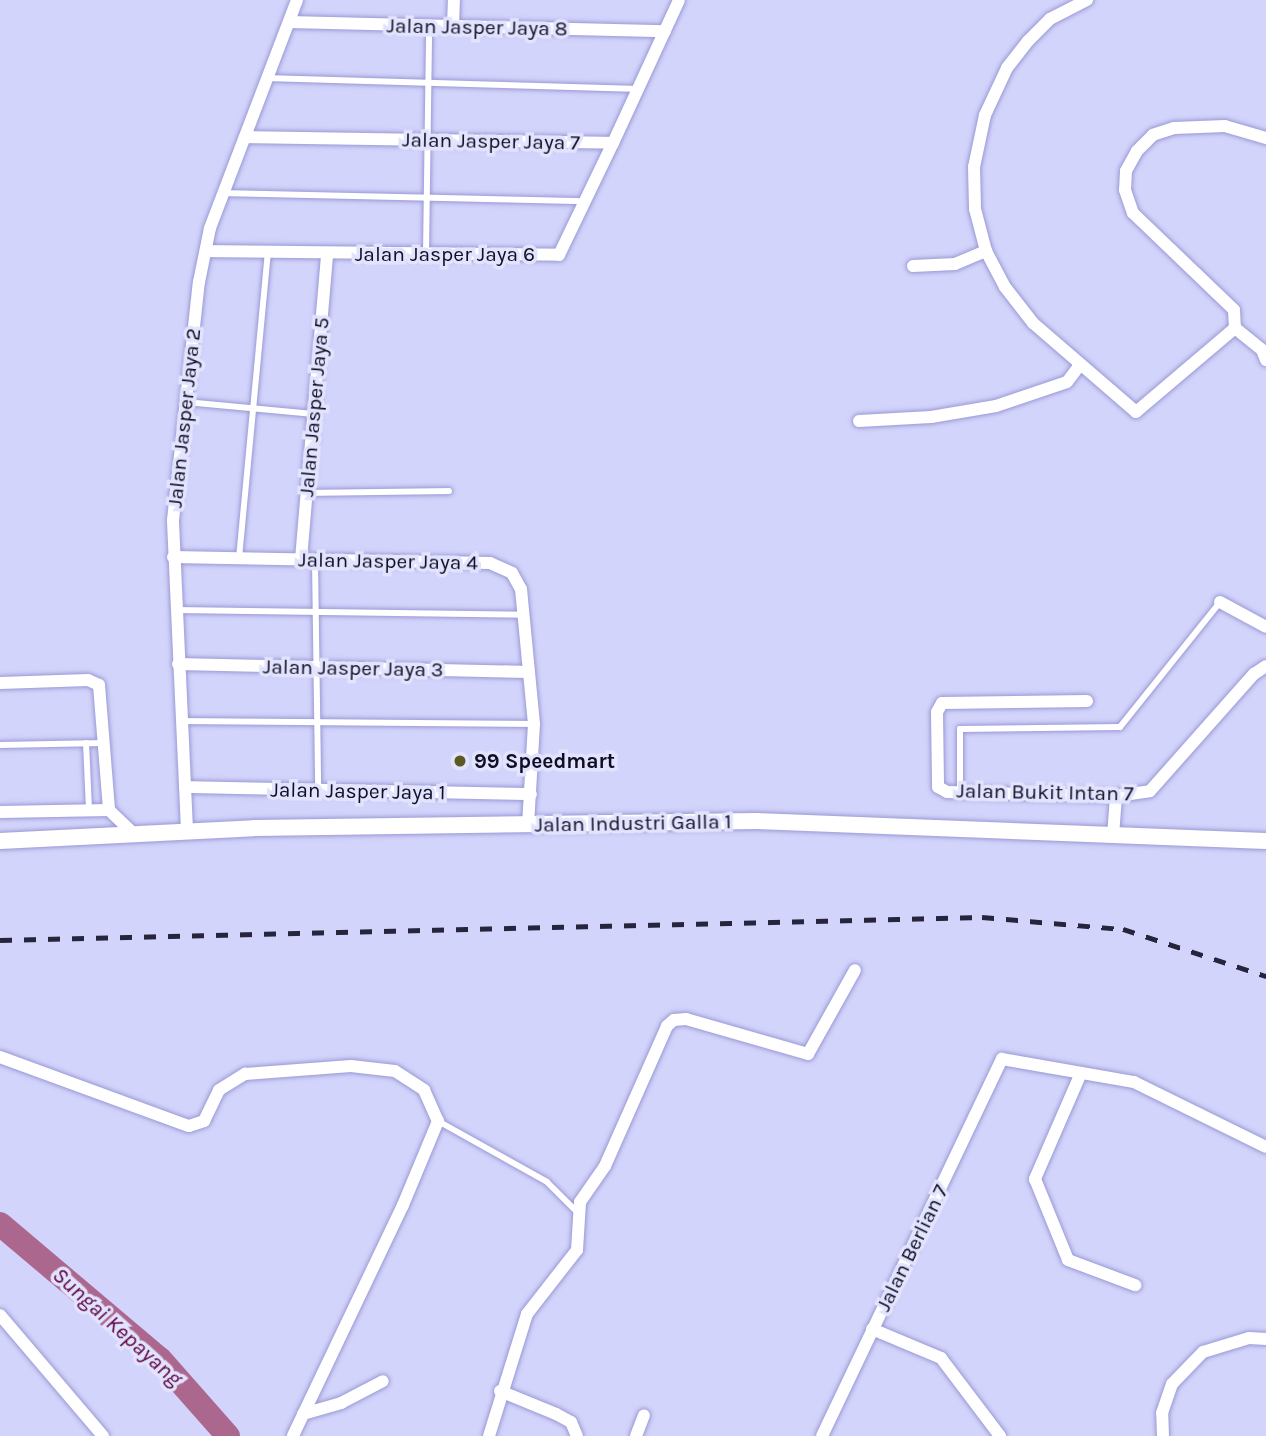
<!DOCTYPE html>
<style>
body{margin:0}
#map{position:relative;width:1266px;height:1436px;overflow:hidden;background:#d3d4fb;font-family:Karla,sans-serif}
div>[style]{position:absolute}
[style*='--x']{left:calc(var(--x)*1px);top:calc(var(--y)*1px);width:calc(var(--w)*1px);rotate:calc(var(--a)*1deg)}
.river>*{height:24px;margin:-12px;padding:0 12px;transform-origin:12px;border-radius:12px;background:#ac678f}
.roads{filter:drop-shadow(0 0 2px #9a99d6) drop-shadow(0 0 2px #9a99d6)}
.lane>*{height:6px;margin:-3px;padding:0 3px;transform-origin:3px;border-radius:3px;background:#fff}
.street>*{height:12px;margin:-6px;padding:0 6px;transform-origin:6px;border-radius:6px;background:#fff}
.secondary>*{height:16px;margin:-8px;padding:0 8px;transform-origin:8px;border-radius:8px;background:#fff}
.rail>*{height:4.5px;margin-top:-2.25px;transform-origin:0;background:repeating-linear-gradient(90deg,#26253d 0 12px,transparent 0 24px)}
.dots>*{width:19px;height:19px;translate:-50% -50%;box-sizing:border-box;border:4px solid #e2e3fd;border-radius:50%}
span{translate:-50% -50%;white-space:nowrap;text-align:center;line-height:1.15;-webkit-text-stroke:7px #e2e3fd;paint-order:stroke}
.street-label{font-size:21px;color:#100e24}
.poi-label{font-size:21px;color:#100e24;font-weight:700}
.left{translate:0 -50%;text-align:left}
.water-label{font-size:23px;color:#5d0543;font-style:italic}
</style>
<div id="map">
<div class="river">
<div style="--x:0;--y:1224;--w:209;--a:40.2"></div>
<div style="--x:160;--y:1359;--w:103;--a:48.6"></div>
</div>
<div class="roads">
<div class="lane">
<div style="--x:268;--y:78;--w:369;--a:1.7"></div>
<div style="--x:223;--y:193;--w:361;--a:1.3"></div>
<div style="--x:426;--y:253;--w:227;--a:-89.2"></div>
<div style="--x:186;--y:402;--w:128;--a:5.4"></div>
<div style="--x:306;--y:493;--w:143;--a:-0.8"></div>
<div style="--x:239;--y:558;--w:306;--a:-84.6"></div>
<div style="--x:315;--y:561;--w:229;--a:89.2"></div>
<div style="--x:178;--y:610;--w:345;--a:0.8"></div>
<div style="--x:181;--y:721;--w:353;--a:0.5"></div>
<div style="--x:86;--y:743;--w:66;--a:87.4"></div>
<div style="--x:0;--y:745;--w:104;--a:-1.1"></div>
<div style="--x:960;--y:791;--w:62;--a:-90"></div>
<div style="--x:960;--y:729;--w:160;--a:-0.7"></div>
<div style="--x:1120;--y:727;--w:160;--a:-51.3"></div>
<div style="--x:438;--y:1121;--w:125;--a:29.2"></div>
<div style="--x:547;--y:1182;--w:42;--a:45"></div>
</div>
<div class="street">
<div style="--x:1087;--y:0;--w:42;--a:152.8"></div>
<div style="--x:1050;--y:19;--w:31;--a:135"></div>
<div style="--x:1028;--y:41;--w:34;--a:128"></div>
<div style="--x:1007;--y:68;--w:52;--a:115.1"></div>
<div style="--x:985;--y:115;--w:53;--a:101.9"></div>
<div style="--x:974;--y:167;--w:42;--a:88.6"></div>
<div style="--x:975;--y:209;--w:43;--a:75.3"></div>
<div style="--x:986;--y:251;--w:41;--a:62.2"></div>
<div style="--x:1005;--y:287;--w:46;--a:52.1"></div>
<div style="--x:1033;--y:323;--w:136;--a:40.8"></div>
<div style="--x:1136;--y:412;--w:130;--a:-40.3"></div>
<div style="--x:289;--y:22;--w:376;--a:1.4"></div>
<div style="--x:453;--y:26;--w:26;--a:-88"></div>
<div style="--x:245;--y:137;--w:368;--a:0.9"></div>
<div style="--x:613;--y:143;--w:157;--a:-65.2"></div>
<div style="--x:1266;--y:138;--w:43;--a:-163.7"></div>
<div style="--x:1225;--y:126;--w:51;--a:177.8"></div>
<div style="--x:1174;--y:128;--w:22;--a:162"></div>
<div style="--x:1153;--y:135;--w:23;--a:135"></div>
<div style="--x:1137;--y:151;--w:23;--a:119"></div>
<div style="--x:1126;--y:171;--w:19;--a:93"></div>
<div style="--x:1125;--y:190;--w:24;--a:71"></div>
<div style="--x:1133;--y:213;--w:140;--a:43.8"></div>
<div style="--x:1234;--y:310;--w:18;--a:87"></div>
<div style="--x:1235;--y:328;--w:35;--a:39"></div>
<div style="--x:1262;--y:350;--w:11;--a:68"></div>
<div style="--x:206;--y:251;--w:353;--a:0.6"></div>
<div style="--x:559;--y:255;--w:124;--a:-64.3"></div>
<div style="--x:913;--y:266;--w:42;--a:-2.7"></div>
<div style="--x:955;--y:264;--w:34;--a:-23"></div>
<div style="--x:859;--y:421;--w:72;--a:-3.2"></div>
<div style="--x:931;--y:417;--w:66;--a:-9.6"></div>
<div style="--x:996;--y:406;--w:75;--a:-18.7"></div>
<div style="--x:1067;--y:382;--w:20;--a:-53"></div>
<div style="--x:173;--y:557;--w:317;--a:1.1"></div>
<div style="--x:490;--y:563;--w:24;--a:24"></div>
<div style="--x:512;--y:573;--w:18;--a:61"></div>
<div style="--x:521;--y:589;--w:136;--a:84.5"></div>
<div style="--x:534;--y:724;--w:102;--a:93.4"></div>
<div style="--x:301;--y:559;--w:306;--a:-85.1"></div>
<div style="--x:1220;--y:602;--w:52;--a:28.5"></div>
<div style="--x:178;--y:664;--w:351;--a:1.3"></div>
<div style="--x:0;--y:683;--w:88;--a:-2"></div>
<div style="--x:88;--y:680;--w:12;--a:24"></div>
<div style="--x:99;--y:685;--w:125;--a:85.4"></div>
<div style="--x:1087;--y:701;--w:145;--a:179.2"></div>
<div style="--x:942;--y:703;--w:10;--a:119"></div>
<div style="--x:937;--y:712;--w:75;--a:89.2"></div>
<div style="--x:938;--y:787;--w:10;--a:29"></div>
<div style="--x:947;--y:792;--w:169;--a:1.4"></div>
<div style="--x:1116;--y:796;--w:34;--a:-8"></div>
<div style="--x:1150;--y:791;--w:157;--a:-48.4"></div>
<div style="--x:1254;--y:674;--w:14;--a:-34"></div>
<div style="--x:185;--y:787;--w:346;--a:1.2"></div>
<div style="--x:0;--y:812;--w:109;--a:-1.1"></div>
<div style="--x:109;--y:810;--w:33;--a:44"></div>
<div style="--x:187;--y:830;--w:310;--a:-92.6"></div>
<div style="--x:173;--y:520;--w:239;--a:-83.8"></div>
<div style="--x:199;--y:282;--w:55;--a:-78.5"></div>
<div style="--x:210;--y:228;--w:244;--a:-69.1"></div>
<div style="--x:1113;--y:836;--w:40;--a:-85.7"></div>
<div style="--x:0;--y:1057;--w:201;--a:20.1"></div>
<div style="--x:189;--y:1126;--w:16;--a:-18"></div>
<div style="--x:204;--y:1121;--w:34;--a:-64"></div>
<div style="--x:219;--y:1090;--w:31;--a:-32"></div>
<div style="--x:245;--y:1074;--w:106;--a:-4.3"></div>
<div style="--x:351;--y:1066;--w:44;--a:6.5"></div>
<div style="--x:395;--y:1071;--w:35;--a:33"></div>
<div style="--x:424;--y:1090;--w:34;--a:66"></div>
<div style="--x:438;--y:1121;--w:91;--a:112.6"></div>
<div style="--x:403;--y:1205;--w:256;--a:115.5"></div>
<div style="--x:1081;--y:1073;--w:116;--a:113.5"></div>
<div style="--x:1035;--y:1179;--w:87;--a:67.8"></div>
<div style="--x:1068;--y:1260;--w:72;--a:20.5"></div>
<div style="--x:0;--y:1315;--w:159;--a:49.6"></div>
<div style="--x:872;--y:1329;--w:75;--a:22.8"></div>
<div style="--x:941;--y:1358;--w:98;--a:52.9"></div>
<div style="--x:500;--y:1391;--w:61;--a:22.3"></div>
<div style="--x:556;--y:1414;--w:17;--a:28"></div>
<div style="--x:571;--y:1422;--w:15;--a:67"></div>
<div style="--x:303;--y:1414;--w:40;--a:-16"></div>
<div style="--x:341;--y:1403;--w:47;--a:-27.6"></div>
<div style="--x:489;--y:1436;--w:128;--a:-72.7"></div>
<div style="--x:527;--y:1314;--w:81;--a:-52"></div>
<div style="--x:577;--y:1250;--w:48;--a:-86.4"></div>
<div style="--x:580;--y:1202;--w:44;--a:-55.2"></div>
<div style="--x:605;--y:1166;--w:153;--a:-66.1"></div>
<div style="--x:667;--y:1026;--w:9;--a:-41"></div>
<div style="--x:674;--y:1020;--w:12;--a:-5"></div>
<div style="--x:686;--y:1019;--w:127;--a:16"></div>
<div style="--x:808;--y:1054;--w:96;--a:-60.8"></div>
<div style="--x:636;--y:1436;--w:22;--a:-69"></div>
<div style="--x:822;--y:1436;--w:418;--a:-64.5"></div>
<div style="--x:1002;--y:1059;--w:134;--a:9.9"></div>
<div style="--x:1134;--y:1082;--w:147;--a:26.2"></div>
<div style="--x:1163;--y:1436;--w:23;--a:-92"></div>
<div style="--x:1162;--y:1413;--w:31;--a:-71"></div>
<div style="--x:1172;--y:1384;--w:45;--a:-45.9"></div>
<div style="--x:1203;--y:1352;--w:48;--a:-16.9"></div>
<div style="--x:1249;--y:1338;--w:17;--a:3"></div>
</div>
<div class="secondary">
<div style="--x:0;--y:841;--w:254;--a:-2.9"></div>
<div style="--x:254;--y:828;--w:502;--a:-0.8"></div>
<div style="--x:756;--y:821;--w:510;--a:2.25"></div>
</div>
</div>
<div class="rail">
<div style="--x:0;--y:940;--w:982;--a:-1.34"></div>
<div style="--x:982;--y:917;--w:142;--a:4.9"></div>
<div style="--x:1123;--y:929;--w:151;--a:18.2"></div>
</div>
<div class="dots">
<div style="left:460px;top:761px;background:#5d5925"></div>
</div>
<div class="street-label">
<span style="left:477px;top:27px;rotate:1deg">Jalan Jasper Jaya 8</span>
<span style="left:491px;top:141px;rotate:1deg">Jalan Jasper Jaya 7</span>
<span style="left:445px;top:254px">Jalan Jasper Jaya 6</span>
<span style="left:314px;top:407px;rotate:-85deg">Jalan Jasper Jaya 5</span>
<span style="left:184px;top:418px;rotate:-84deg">Jalan Jasper Jaya 2</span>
<span style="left:388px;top:561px;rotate:1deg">Jalan Jasper Jaya 4</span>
<span style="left:353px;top:668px;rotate:1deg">Jalan Jasper Jaya 3</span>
<span style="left:358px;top:791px;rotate:1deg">Jalan Jasper Jaya 1</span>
<span style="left:1045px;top:792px;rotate:1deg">Jalan Bukit Intan 7</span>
<span style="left:633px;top:823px;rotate:-1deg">Jalan Industri Galla 1</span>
<span style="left:912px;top:1248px;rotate:-64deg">Jalan Berlian 7</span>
</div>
<div class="poi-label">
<span class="left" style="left:474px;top:761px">99 Speedmart</span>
</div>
<div class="water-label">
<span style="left:117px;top:1327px;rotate:42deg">Sungai Kepayang</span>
</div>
</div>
